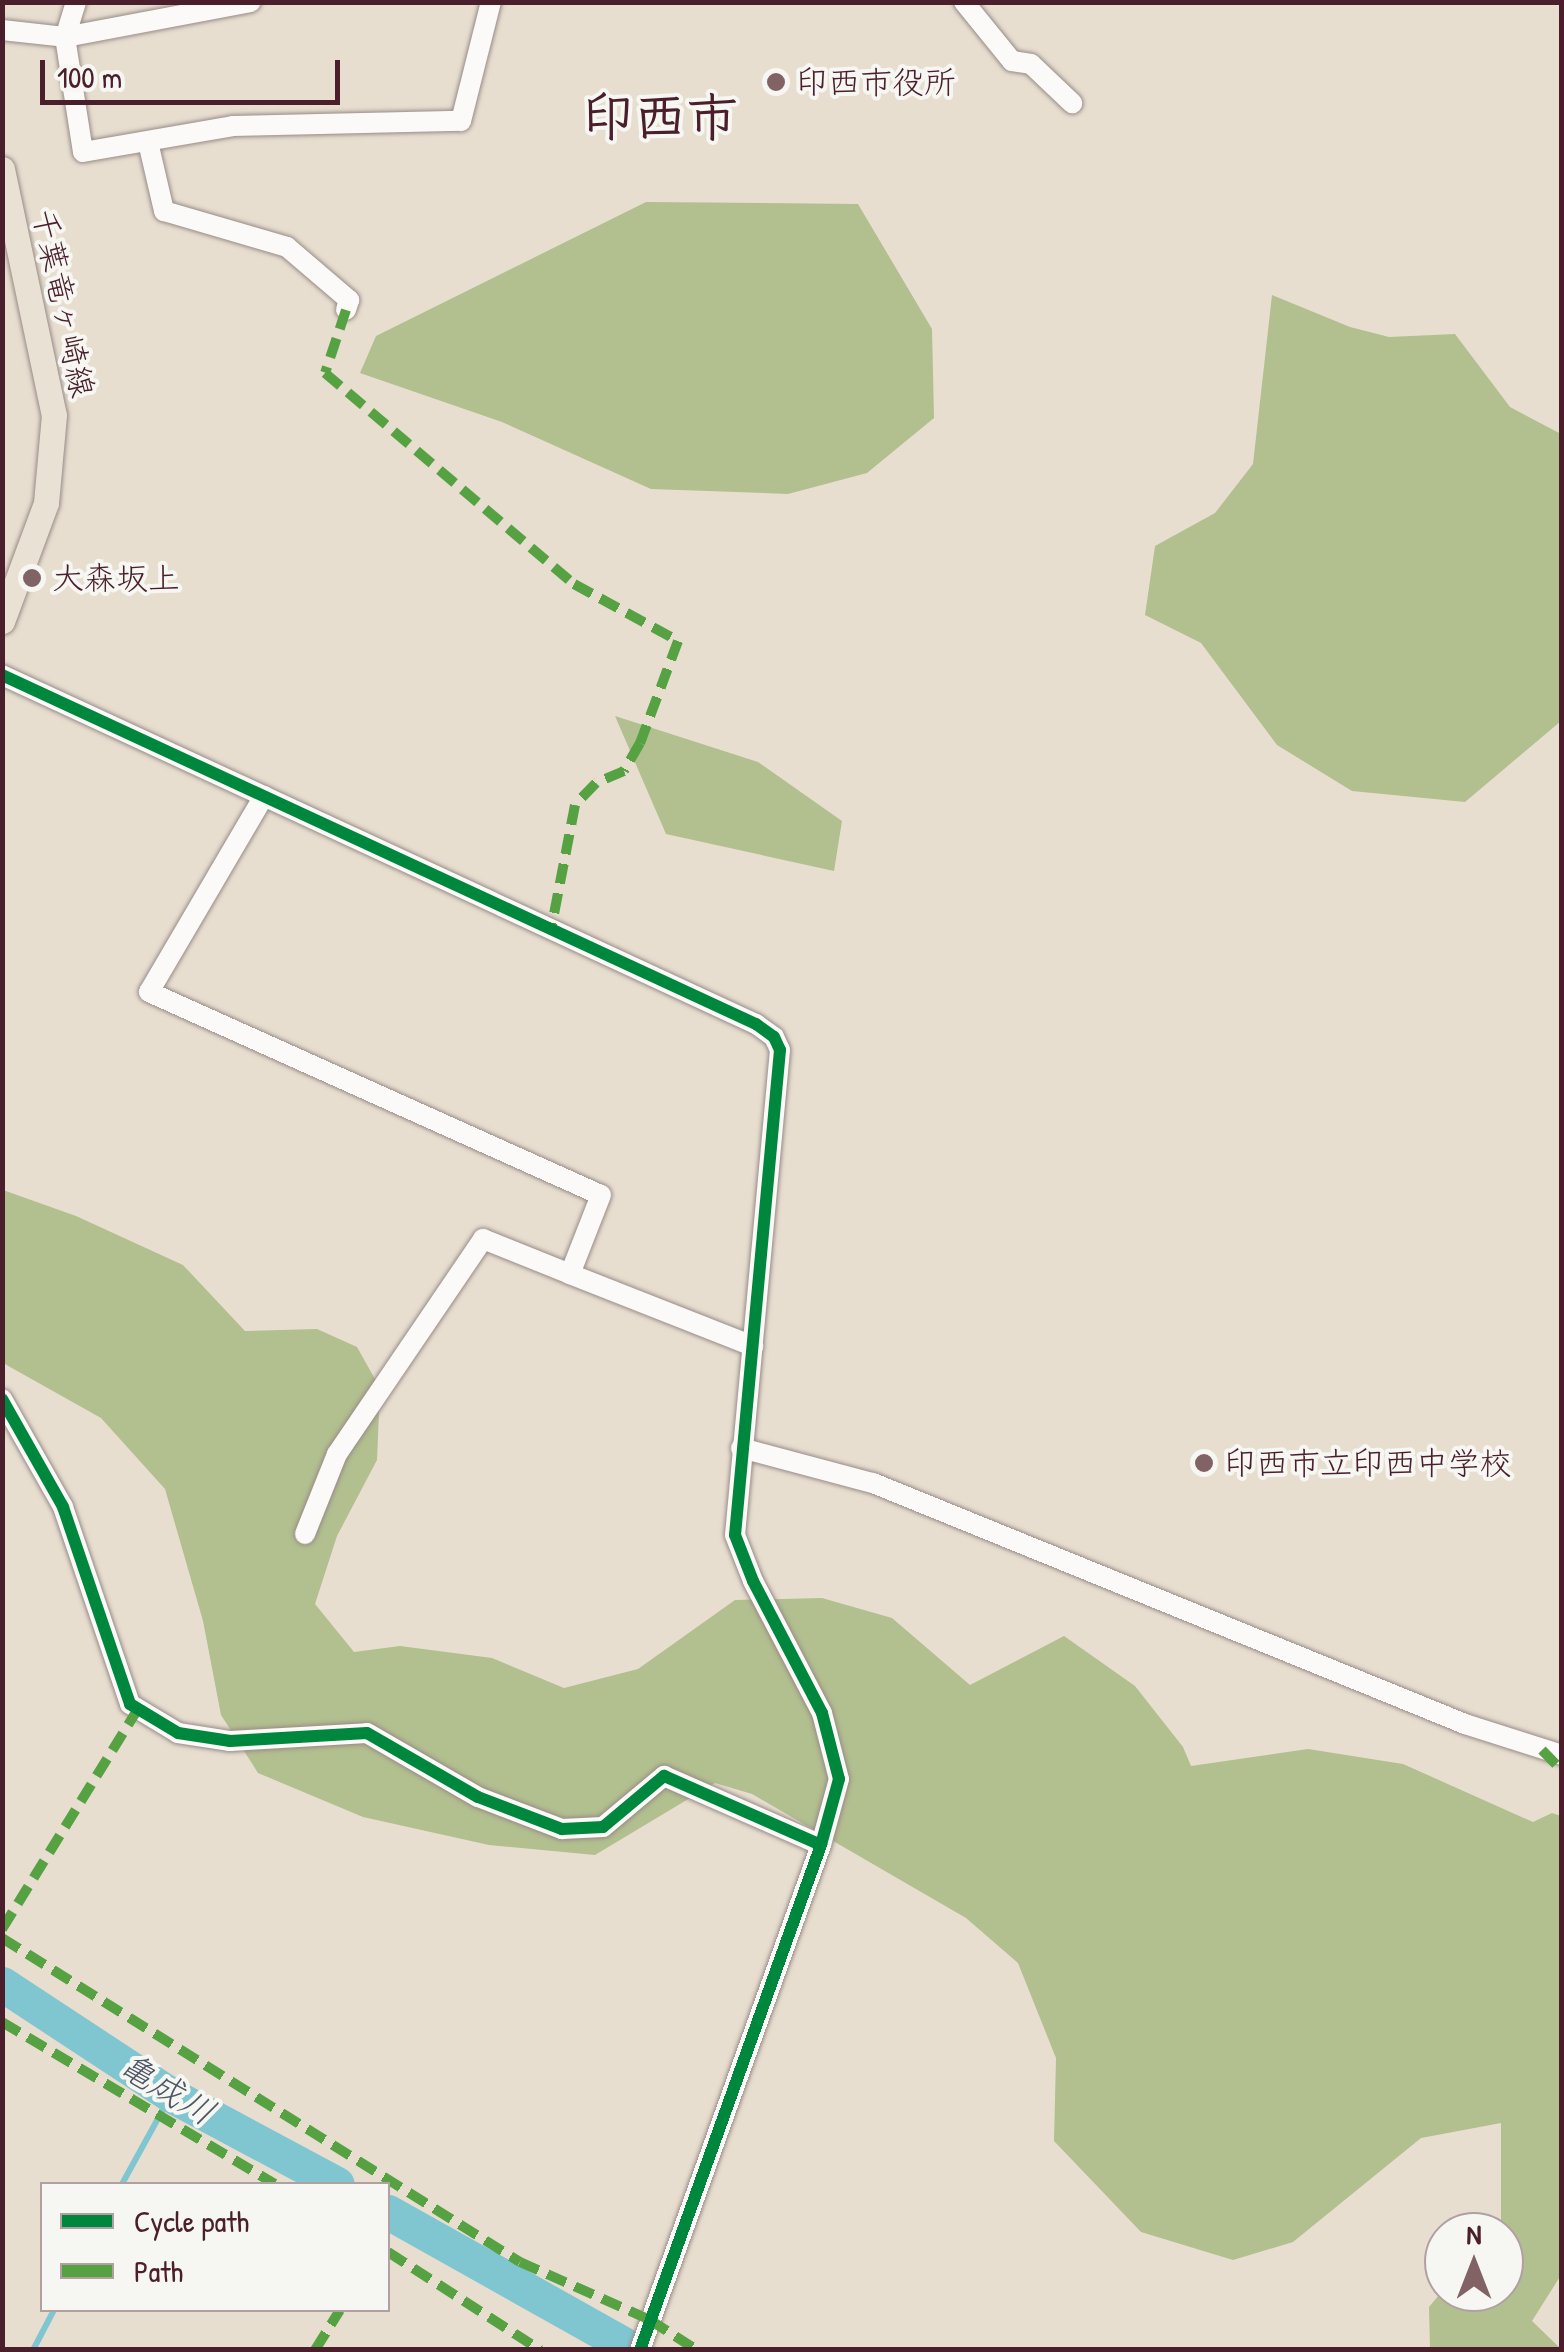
<!DOCTYPE html>
<meta charset="utf-8">
<style>
body{margin:0}
#map{position:relative;width:1564px;height:2352px;overflow:hidden;background:#e8ded0;font-family:"Patrick Hand","Klee One",sans-serif}
div>[style]{position:absolute}
[style*='--x']{left:calc(var(--x)*1px);top:calc(var(--y)*1px);width:calc(var(--w)*1px);rotate:calc(var(--a)*1deg)}
.forest>*{inset:0;background:#b2bf8f}
.stream>*{height:6px;margin:-3px;padding:0 3px;transform-origin:3px;border-radius:3px;background:#80c6d1}
.river>*{height:35px;margin:-17.5px;padding:0 17.5px;transform-origin:17.5px;border-radius:17.5px;background:#80c6d1}
.roads{filter:drop-shadow(0 0 2px #988c87) drop-shadow(0 0 2px #988c87)}
.minor>*{height:20px;margin:-10px;padding:0 10px;transform-origin:10px;border-radius:10px;background:#fcfaf8}
.major>*{height:25px;margin:-12.5px;padding:0 12.5px;transform-origin:12.5px;border-radius:12.5px;background:#eae1d5}
.quiet>*{height:10px;margin-top:-5px;transform-origin:0;background:repeating-linear-gradient(90deg,#56a243 0 20px,transparent 0 30px)}
.cycleway>*{height:12px;margin:-6px;padding:0 6px;transform-origin:6px;border-radius:6px;background:#00873e}
.dots>*{width:28px;height:28px;translate:-50% -50%;box-sizing:border-box;border:5px solid #f6f6f2;border-radius:50%}
span{translate:-50% -50%;white-space:nowrap;text-align:center;line-height:1.15;-webkit-text-stroke:8px #f6f6f2;paint-order:stroke}
.poi-label{font-size:32px;color:#4a1f2b}
.left{translate:0 -50%;text-align:left}
.street-label{font-size:32px;color:#4a1f2b}
.water-label{font-size:35px;color:#4d5665;font-style:italic}
.town-label{font-size:52px;color:#4a1f2b;font-weight:700}
.frame{position:absolute;inset:0;border:5px solid #4a1f2b;pointer-events:none}
.legend{position:absolute;left:40px;top:2182px;width:350px;height:130px;box-sizing:border-box;background:#f6f6f2;border:2px solid #b1a0a2;margin:0;padding:12px 18px;list-style:none;font-size:30px;color:#4a1f2b}
.legend li{display:flex;align-items:center;gap:20px;height:50px}
.legend b{width:50px;border:2px solid #b1a0a2}
.north{position:absolute;left:1424px;top:2212px;width:100px;height:100px;box-sizing:border-box;background:#f6f6f2;border:2px solid #b1a0a2;border-radius:50%;rotate:0deg;font-size:28px;font-weight:700;line-height:40px;text-align:center;color:#4a1f2b}
.north::after{content:'';display:block;margin:auto;width:35px;height:45px;background:#816265;clip-path:polygon(50% 0,100% 100%,50% 72%,0 100%)}
.scale{position:absolute;left:40px;top:60px;width:300px;height:45px;box-sizing:border-box;border:5px solid #4a1f2b;border-top:0;padding-left:12px;font-size:30px;line-height:35px;white-space:nowrap;color:#4a1f2b;-webkit-text-stroke:8px #f6f6f2;paint-order:stroke}
</style>
<div id="map">
<div class="forest">
<div style="clip-path:polygon(646px 202px,858px 204px,932px 329px,934px 418px,867px 473px,788px 494px,651px 489px,502px 422px,360px 373px,376px 336px)"></div>
<div style="clip-path:polygon(1272px 295px,1350px 327px,1389px 337px,1455px 334px,1510px 407px,1561px 434px,1561px 721px,1465px 802px,1352px 791px,1277px 745px,1201px 643px,1145px 615px,1155px 546px,1215px 513px,1253px 464px)"></div>
<div style="clip-path:polygon(615px 716px,758px 762px,842px 821px,834px 871px,666px 834px)"></div>
<div style="clip-path:polygon(3px 1190px,76px 1216px,183px 1265px,245px 1331px,317px 1329px,357px 1347px,380px 1388px,377px 1460px,337px 1536px,315px 1604px,354px 1652px,400px 1646px,492px 1658px,564px 1688px,638px 1669px,735px 1600px,822px 1598px,892px 1618px,970px 1685px,1064px 1636px,1135px 1686px,1183px 1747px,1191px 1766px,1308px 1749px,1403px 1764px,1533px 1822px,1552px 1813px,1561px 1816px,1561px 2275px,1532px 2321px,1561px 2349px,1430px 2349px,1429px 2307px,1444px 2289px,1504px 2292px,1504px 2232px,1491px 2232px,1501px 2220px,1501px 2123px,1421px 2138px,1293px 2242px,1233px 2260px,1141px 2232px,1054px 2141px,1056px 2058px,1018px 1963px,966px 1918px,752px 1794px,715px 1783px,595px 1855px,489px 1845px,363px 1817px,258px 1773px,221px 1715px,203px 1621px,165px 1489px,101px 1418px,3px 1363px)"></div>
</div>
<div class="stream">
<div style="--x:122;--y:2184;--w:102;--a:-61.2"></div>
<div style="--x:33;--y:2350;--w:45;--a:-62.3"></div>
</div>
<div class="river">
<div style="--x:2;--y:1984;--w:202;--a:33.3"></div>
<div style="--x:171;--y:2095;--w:188;--a:28.2"></div>
<div style="--x:388;--y:2212;--w:282;--a:29.3"></div>
</div>
<div class="roads">
<div class="minor">
<div style="--x:76;--y:2;--w:37;--a:107"></div>
<div style="--x:65;--y:37;--w:116;--a:81.1"></div>
<div style="--x:83;--y:152;--w:152;--a:-9.8"></div>
<div style="--x:233;--y:126;--w:228;--a:-1.3"></div>
<div style="--x:461;--y:121;--w:123;--a:-75.9"></div>
<div style="--x:964;--y:2;--w:76;--a:50.9"></div>
<div style="--x:1012;--y:61;--w:19;--a:9"></div>
<div style="--x:1031;--y:64;--w:57;--a:43.6"></div>
<div style="--x:2;--y:30;--w:63;--a:6.3"></div>
<div style="--x:65;--y:37;--w:189;--a:-10.7"></div>
<div style="--x:148;--y:142;--w:71;--a:76.9"></div>
<div style="--x:164;--y:211;--w:128;--a:16.3"></div>
<div style="--x:287;--y:247;--w:82;--a:40.5"></div>
<div style="--x:349;--y:300;--w:10;--a:107"></div>
<div style="--x:2;--y:675;--w:831;--a:24.84"></div>
<div style="--x:756;--y:1024;--w:22;--a:36"></div>
<div style="--x:774;--y:1037;--w:14;--a:65"></div>
<div style="--x:780;--y:1050;--w:487;--a:95.3"></div>
<div style="--x:735;--y:1535;--w:49;--a:68.6"></div>
<div style="--x:753;--y:1581;--w:149;--a:62.4"></div>
<div style="--x:822;--y:1713;--w:68;--a:75.6"></div>
<div style="--x:839;--y:1779;--w:68;--a:105.3"></div>
<div style="--x:821;--y:1845;--w:536;--a:109.72"></div>
<div style="--x:264;--y:796;--w:227;--a:120.4"></div>
<div style="--x:149;--y:992;--w:495;--a:24.2"></div>
<div style="--x:601;--y:1195;--w:85;--a:111.4"></div>
<div style="--x:570;--y:1274;--w:197;--a:21.5"></div>
<div style="--x:2;--y:1399;--w:124;--a:60.5"></div>
<div style="--x:63;--y:1507;--w:208;--a:71.2"></div>
<div style="--x:130;--y:1704;--w:56;--a:31.1"></div>
<div style="--x:178;--y:1733;--w:53;--a:8.7"></div>
<div style="--x:230;--y:1741;--w:137;--a:-3.3"></div>
<div style="--x:367;--y:1733;--w:128;--a:30"></div>
<div style="--x:478;--y:1797;--w:90;--a:20.9"></div>
<div style="--x:562;--y:1829;--w:41;--a:-2.8"></div>
<div style="--x:603;--y:1827;--w:80;--a:-39.9"></div>
<div style="--x:664;--y:1776;--w:171;--a:23.7"></div>
<div style="--x:741;--y:1448;--w:137;--a:14.9"></div>
<div style="--x:873;--y:1483;--w:639;--a:22.15"></div>
<div style="--x:1465;--y:1724;--w:102;--a:17.7"></div>
<div style="--x:305;--y:1534;--w:86;--a:-68.2"></div>
<div style="--x:337;--y:1454;--w:260;--a:-55.8"></div>
<div style="--x:483;--y:1239;--w:94;--a:21.9"></div>
</div>
<div class="major">
<div style="--x:2;--y:169;--w:251;--a:78.1"></div>
<div style="--x:54;--y:415;--w:88;--a:95.2"></div>
<div style="--x:46;--y:503;--w:126;--a:110.4"></div>
</div>
</div>
<div class="quiet">
<div style="--x:346;--y:310;--w:66;--a:108.4"></div>
<div style="--x:325;--y:373;--w:326;--a:40.3"></div>
<div style="--x:574;--y:584;--w:119;--a:28.7"></div>
<div style="--x:678;--y:641;--w:109;--a:110.4"></div>
<div style="--x:640;--y:743;--w:32;--a:120"></div>
<div style="--x:624;--y:771;--w:30;--a:157"></div>
<div style="--x:596;--y:783;--w:30;--a:134"></div>
<div style="--x:575;--y:805;--w:127;--a:100.9"></div>
<div style="--x:1542;--y:1750;--w:29;--a:46"></div>
<div style="--x:2;--y:1929;--w:259;--a:-58.3"></div>
<div style="--x:2;--y:1938;--w:611;--a:32.03"></div>
<div style="--x:520;--y:2262;--w:142;--a:24"></div>
<div style="--x:650;--y:2320;--w:56;--a:32.6"></div>
<div style="--x:2;--y:2022;--w:317;--a:30.7"></div>
<div style="--x:388;--y:2252;--w:181;--a:32.8"></div>
<div style="--x:315;--y:2350;--w:47;--a:-58"></div>
</div>
<div class="cycleway">
<div style="--x:2;--y:675;--w:831;--a:24.84"></div>
<div style="--x:756;--y:1024;--w:22;--a:36"></div>
<div style="--x:774;--y:1037;--w:14;--a:65"></div>
<div style="--x:780;--y:1050;--w:487;--a:95.3"></div>
<div style="--x:735;--y:1535;--w:49;--a:68.6"></div>
<div style="--x:753;--y:1581;--w:149;--a:62.4"></div>
<div style="--x:822;--y:1713;--w:68;--a:75.6"></div>
<div style="--x:839;--y:1779;--w:68;--a:105.3"></div>
<div style="--x:821;--y:1845;--w:536;--a:109.72"></div>
<div style="--x:2;--y:1399;--w:124;--a:60.5"></div>
<div style="--x:63;--y:1507;--w:208;--a:71.2"></div>
<div style="--x:130;--y:1704;--w:56;--a:31.1"></div>
<div style="--x:178;--y:1733;--w:53;--a:8.7"></div>
<div style="--x:230;--y:1741;--w:137;--a:-3.3"></div>
<div style="--x:367;--y:1733;--w:128;--a:30"></div>
<div style="--x:478;--y:1797;--w:90;--a:20.9"></div>
<div style="--x:562;--y:1829;--w:41;--a:-2.8"></div>
<div style="--x:603;--y:1827;--w:80;--a:-39.9"></div>
<div style="--x:664;--y:1776;--w:171;--a:23.7"></div>
</div>
<div class="dots">
<div style="left:776px;top:82px;background:#816265"></div>
<div style="left:32px;top:578px;background:#816265"></div>
<div style="left:1204px;top:1463px;background:#816265"></div>
</div>
<div class="poi-label">
<span class="left" style="left:796px;top:82px">印西市役所</span>
<span class="left" style="left:52px;top:578px">大森坂上</span>
<span class="left" style="left:1224px;top:1463px">印西市立印西中学校</span>
</div>
<div class="street-label">
<span style="left:63px;top:303px;rotate:78deg">千葉竜ヶ崎線</span>
</div>
<div class="water-label">
<span style="left:167px;top:2089px;rotate:31deg">亀成川</span>
</div>
<div class="town-label">
<span style="left:660px;top:117px">印西市</span>
</div>
<div class="frame"></div>
<ul class="legend">
<li><b style="height:12px;background:#00873e"></b>Cycle path</li>
<li><b style="height:12px;background:#56a243"></b>Path</li>
</ul>
<div class="north">N</div>
<div class="scale">100 m</div>
</div>
